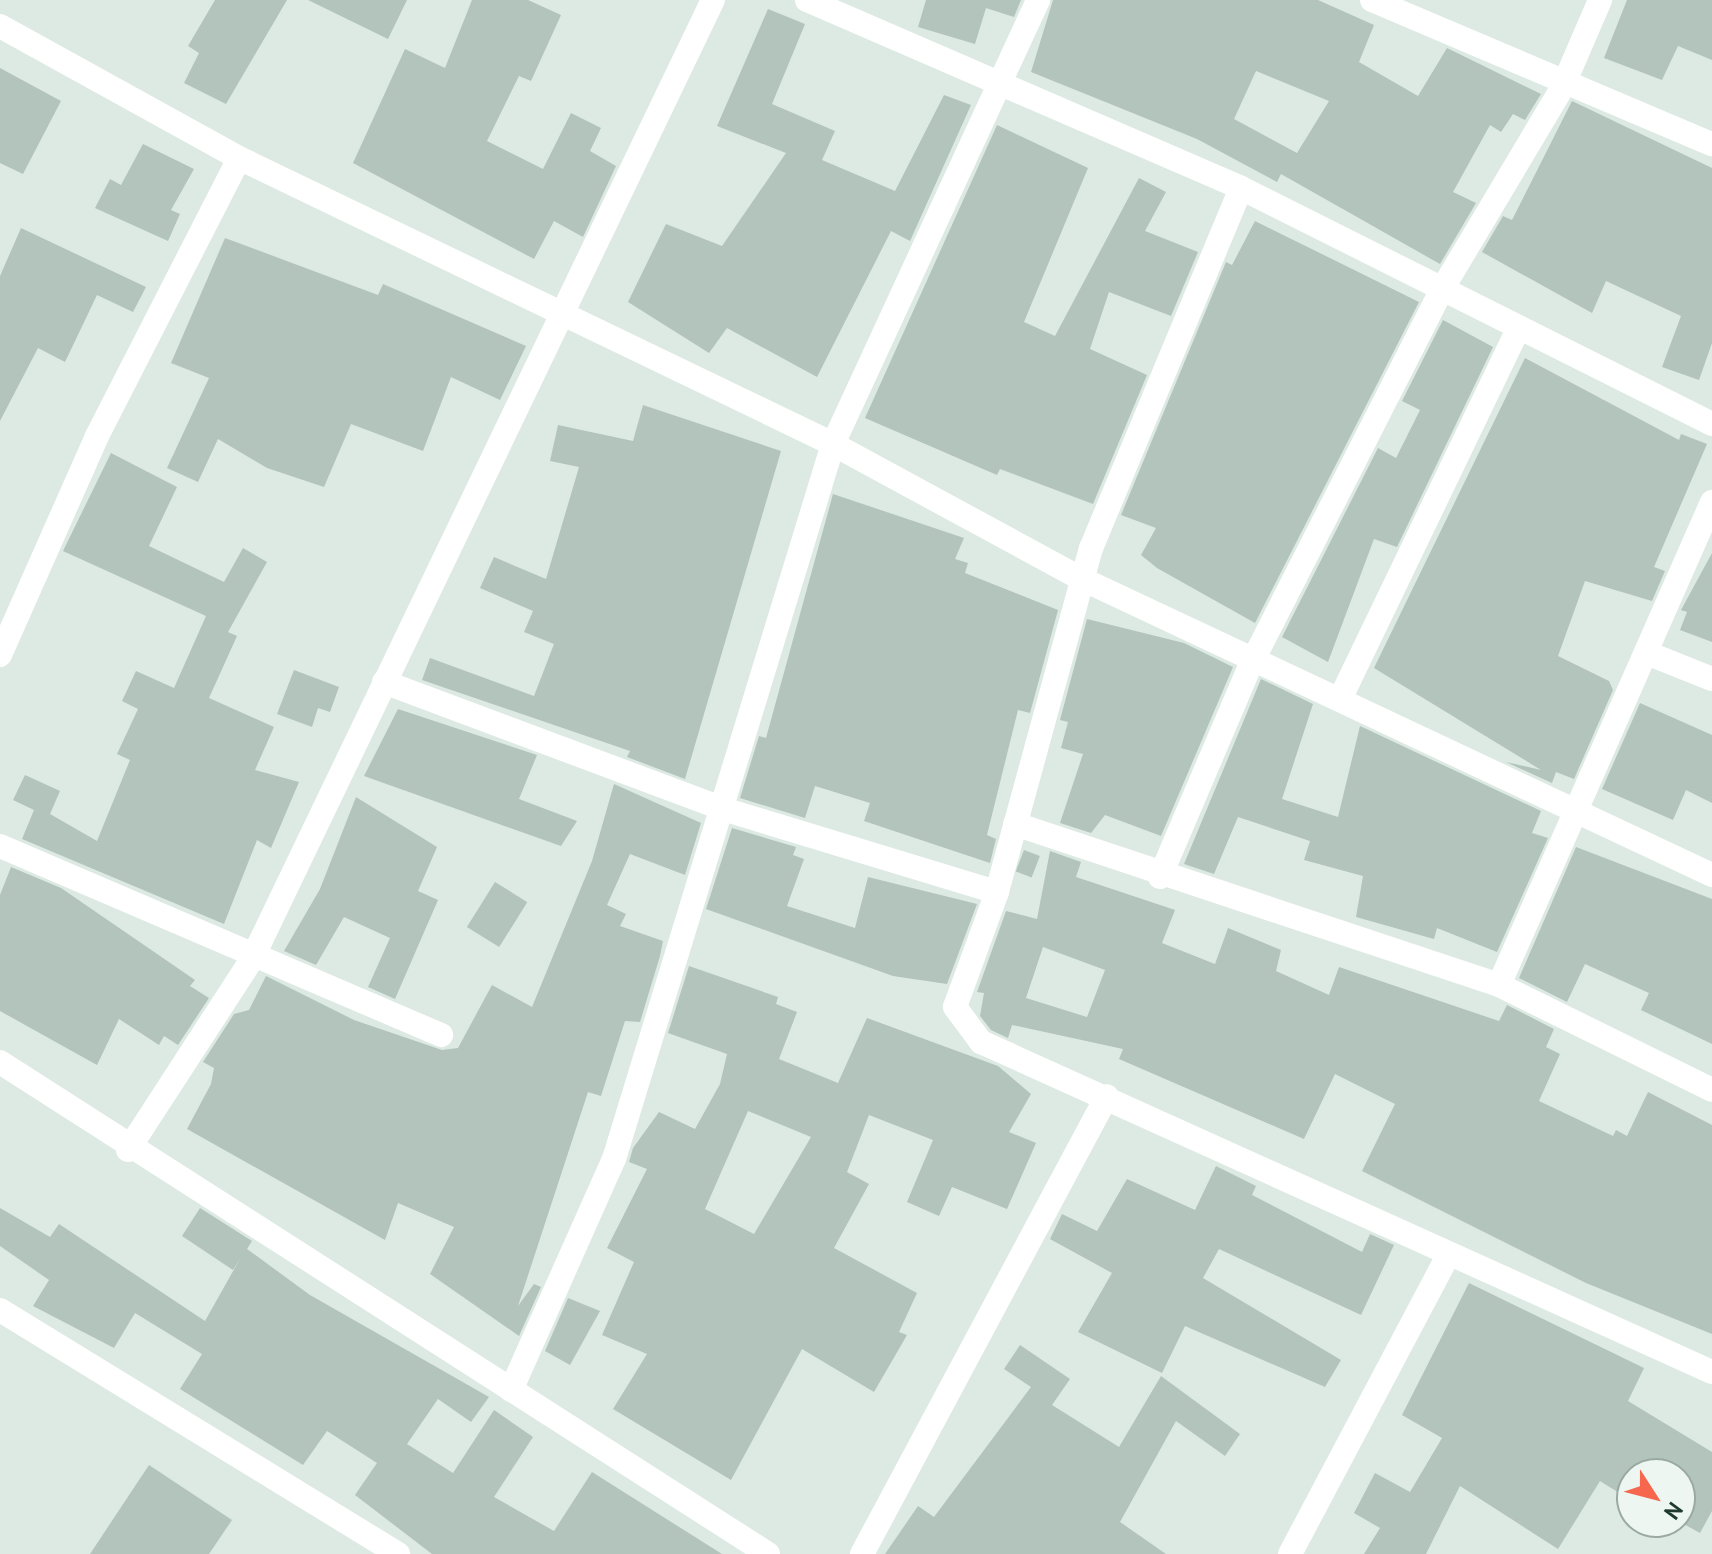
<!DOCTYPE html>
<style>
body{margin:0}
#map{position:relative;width:1712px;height:1554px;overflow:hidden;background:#ddeae3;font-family:"PT Sans",sans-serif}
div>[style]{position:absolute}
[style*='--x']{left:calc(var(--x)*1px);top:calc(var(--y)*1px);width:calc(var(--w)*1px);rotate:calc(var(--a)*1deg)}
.building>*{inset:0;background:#b2c4bb;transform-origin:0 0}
.minor>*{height:24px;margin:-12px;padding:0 12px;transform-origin:12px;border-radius:12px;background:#fff}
span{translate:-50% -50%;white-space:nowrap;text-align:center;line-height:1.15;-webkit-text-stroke:6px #edf6f1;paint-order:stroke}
.north{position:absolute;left:1616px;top:1458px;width:80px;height:80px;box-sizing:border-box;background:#edf6f1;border:2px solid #9aaaa3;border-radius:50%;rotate:126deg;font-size:22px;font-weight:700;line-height:32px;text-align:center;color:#1e392f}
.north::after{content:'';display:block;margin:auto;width:28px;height:36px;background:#f6674e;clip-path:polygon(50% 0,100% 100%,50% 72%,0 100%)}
</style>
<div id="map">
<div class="building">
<div style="clip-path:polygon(215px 0,287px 0,226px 104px,184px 83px,199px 53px,188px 46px)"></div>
<div style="clip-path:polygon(308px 0,407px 0,388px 39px)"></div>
<div style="clip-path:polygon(472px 0,528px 0,561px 15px,531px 81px,519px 76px,487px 141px,543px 169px,571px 113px,601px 128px,590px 151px,616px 166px,583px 237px,554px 221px,534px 259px,353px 163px,405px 49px,445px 68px)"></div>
<div style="clip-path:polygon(926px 0,1021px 0,1014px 17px,986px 8px,975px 44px,918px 27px)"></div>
<div style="clip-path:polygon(evenodd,1053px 0,1318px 0,1374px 25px,1359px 62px,1418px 96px,1447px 48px,1541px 94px,1525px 120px,1513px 114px,1501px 132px,1490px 125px,1453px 192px,1476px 203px,1440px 264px,1281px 174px,1277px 182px,1197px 139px,1031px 72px,1053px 0,1256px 71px,1329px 101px,1297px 153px,1234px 119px,1256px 71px)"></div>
<div style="clip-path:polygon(1627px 0,1712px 0,1712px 60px,1678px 46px,1662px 80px,1604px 58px)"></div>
<div style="clip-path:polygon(768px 9px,805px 24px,772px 104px,835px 131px,822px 160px,895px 191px,944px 95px,971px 105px,910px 241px,891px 231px,817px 377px,727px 328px,709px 353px,628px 302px,666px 224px,722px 246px,786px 153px,717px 126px)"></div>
<div style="clip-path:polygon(0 68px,61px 101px,23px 174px,0 163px)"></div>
<div style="clip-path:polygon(1572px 101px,1712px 168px,1712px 343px,1699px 380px,1662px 367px,1681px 316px,1606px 281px,1592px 313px,1482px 252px,1503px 216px,1512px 220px)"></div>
<div style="clip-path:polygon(997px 125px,1088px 168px,1024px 322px,1055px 336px,1139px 178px,1166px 192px,1145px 231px,1198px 252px,1171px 316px,1109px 292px,1090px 349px,1147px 375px,1093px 504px,1000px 469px,997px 475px,865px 418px)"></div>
<div style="clip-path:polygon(143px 144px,194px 169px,171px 210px,180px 214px,168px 241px,95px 208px,110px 179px,121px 185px)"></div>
<div style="clip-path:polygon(1255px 221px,1419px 302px,1255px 623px,1157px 568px,1141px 555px,1156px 528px,1121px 515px,1226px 262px,1232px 265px)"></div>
<div style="clip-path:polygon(21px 228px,146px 287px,133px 312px,97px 295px,65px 362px,38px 348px,0 421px,0 276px)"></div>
<div style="clip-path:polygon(225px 238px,378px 295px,383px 284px,526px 346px,500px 400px,451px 377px,423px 451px,351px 424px,324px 487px,267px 468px,218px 439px,198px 482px,167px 468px,209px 378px,171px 363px)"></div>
<div style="clip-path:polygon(1443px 320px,1493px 347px,1397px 547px,1374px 539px,1328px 662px,1282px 637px,1378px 448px,1396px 458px,1420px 410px,1402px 401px)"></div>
<div style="clip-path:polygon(1525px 358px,1679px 440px,1681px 434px,1707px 444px,1654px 567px,1665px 571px,1652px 601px,1585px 581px,1558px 656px,1609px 681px,1613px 690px,1574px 779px,1556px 772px,1552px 783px,1506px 762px,1541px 770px,1374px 668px)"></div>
<div style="clip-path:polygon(643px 405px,781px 451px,685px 779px,627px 757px,630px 751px,422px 680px,430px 658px,534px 696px,554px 644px,524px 632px,533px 611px,480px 588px,494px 557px,546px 579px,579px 467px,550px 461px,558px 425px,633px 441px)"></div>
<div style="clip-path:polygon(111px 453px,177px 487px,149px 546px,224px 582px,243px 548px,267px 562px,228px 632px,237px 636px,209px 698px,274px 727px,255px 770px,299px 782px,271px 848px,257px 840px,224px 924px,22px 839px,34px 810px,13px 800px,25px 775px,60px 791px,50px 814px,97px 841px,130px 760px,117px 754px,138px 709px,122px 701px,136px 671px,174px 688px,206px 616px,63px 551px)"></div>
<div style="clip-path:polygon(833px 494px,964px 538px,955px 559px,968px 563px,965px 573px,1058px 610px,1030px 713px,1018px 710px,987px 835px,996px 839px,990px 863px,864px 821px,870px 803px,815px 786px,805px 818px,740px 798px,759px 736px,766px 738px)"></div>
<div style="clip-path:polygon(1712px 553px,1712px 642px,1680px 630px,1687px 612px,1681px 610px)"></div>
<div style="clip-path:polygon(1087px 619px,1184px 643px,1233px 667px,1161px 836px,1105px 815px,1091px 833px,1060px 823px,1083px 754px,1061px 748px,1068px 722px,1060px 720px)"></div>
<div style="clip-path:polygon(294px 670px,339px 687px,330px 712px,318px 708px,312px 727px,277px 714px)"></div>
<div style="clip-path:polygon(1261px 679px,1313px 704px,1282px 799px,1338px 817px,1360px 726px,1541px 811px,1532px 833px,1548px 838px,1497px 952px,1437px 928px,1434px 939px,1356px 917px,1363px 876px,1304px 860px,1310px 841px,1238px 817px,1214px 874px,1184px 864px)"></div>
<div style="clip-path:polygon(1640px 703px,1712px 735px,1712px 803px,1686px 790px,1673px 820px,1602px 789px)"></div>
<div style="clip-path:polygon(398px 709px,537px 755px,519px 799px,577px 821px,561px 846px,364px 776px)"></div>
<div style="clip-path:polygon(614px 784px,701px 823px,685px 875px,630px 854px,607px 905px,626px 914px,620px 926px,663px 941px,660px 956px,640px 1022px,625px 1021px,601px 1096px,588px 1092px,518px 1306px,534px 1284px,541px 1287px,519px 1336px,430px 1274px,454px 1227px,398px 1203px,385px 1240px,187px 1129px,211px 1084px,214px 1068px,203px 1062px,234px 1014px,249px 1010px,266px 976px,354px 1020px,442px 1050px,458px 1048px,492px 985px,532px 1007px,592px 861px)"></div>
<div style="clip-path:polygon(356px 797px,437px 847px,418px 891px,438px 900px,395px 999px,368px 987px,390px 938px,344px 917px,316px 965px,284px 951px,320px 889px)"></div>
<div style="clip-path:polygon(732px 828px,796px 847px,793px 855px,804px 859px,787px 906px,855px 928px,868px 877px,977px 904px,947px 984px,893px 976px,706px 909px)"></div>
<div style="clip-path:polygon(1576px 847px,1712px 899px,1712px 1044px,1641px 1010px,1649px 993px,1585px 964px,1567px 1002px,1519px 978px)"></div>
<div style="left:1024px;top:850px;width:17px;height:23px;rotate:21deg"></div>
<div style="clip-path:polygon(evenodd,1050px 851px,1081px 862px,1076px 877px,1175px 910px,1162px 943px,1215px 964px,1228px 928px,1281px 950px,1276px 971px,1329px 995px,1339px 967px,1499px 1021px,1507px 1005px,1554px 1029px,1546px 1047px,1560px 1054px,1539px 1101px,1613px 1136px,1616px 1130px,1627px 1136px,1648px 1092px,1712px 1125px,1712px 1334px,1586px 1283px,1362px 1171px,1395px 1104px,1335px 1074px,1304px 1139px,1119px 1059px,1123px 1049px,1012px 1025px,1008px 1038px,991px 1030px,980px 1016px,984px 993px,977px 992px,1006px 911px,1037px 919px,1050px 851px,1043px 947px,1105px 970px,1087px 1017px,1026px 998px,1043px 947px)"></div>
<div style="clip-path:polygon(11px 867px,61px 888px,195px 980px,190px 986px,209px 998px,178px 1045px,164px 1036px,159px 1045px,119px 1019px,97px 1065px,0 1011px,0 895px)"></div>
<div style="left:495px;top:882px;width:38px;height:53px;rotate:32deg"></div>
<div style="clip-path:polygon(evenodd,689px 966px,778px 997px,776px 1004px,797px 1012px,779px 1059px,838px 1083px,867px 1018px,998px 1066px,1031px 1094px,1009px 1132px,1036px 1143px,1007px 1209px,952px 1187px,939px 1216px,907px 1202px,933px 1140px,869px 1115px,847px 1172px,869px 1184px,834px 1248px,917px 1293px,899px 1332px,907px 1335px,874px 1392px,802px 1349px,731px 1480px,613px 1409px,647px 1354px,602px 1335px,634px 1262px,607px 1248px,647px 1169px,629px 1162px,633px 1148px,659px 1112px,695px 1129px,720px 1084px,727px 1054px,668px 1033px,689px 966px,748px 1111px,811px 1137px,754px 1234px,705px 1209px,748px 1111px)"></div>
<div style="clip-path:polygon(1216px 1166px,1256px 1186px,1252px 1195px,1362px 1252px,1370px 1234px,1394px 1245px,1361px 1315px,1219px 1249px,1203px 1278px,1341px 1360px,1325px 1387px,1185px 1326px,1162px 1373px,1078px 1332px,1112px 1273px,1050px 1239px,1062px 1214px,1097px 1231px,1127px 1179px,1195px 1210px)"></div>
<div style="clip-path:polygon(0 1208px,50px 1237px,59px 1224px,205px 1321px,241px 1257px,233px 1270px,182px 1236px,200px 1208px,252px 1241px,247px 1249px,310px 1295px,489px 1397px,471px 1422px,438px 1399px,407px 1444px,453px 1473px,494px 1410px,533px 1437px,494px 1497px,554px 1531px,592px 1472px,722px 1554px,432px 1554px,355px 1495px,377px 1463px,327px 1431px,303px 1465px,180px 1389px,202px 1354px,135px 1313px,114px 1348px,33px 1306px,49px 1280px,0 1246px)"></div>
<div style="clip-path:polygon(1469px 1283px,1644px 1368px,1628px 1401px,1712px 1452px,1712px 1511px,1700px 1533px,1680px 1522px,1680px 1474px,1632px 1474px,1632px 1501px,1600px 1481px,1558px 1549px,1460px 1486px,1426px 1554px,1364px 1554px,1380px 1528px,1354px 1513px,1375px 1473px,1410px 1492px,1442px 1438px,1402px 1415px)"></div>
<div style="clip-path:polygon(568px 1298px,600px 1311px,570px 1365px,545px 1351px)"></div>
<div style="clip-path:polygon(1020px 1345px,1070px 1379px,1052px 1405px,1119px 1447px,1161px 1376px,1240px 1434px,1225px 1456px,1176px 1421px,1120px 1522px,1166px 1554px,885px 1554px,918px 1506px,934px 1517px,1031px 1387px,1004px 1369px)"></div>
<div style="clip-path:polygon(149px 1465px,232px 1520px,209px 1554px,90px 1554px)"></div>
</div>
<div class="minor">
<div style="--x:807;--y:0;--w:473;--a:23.4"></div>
<div style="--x:1241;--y:188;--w:527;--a:26.61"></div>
<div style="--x:1372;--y:0;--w:369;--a:23"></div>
<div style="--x:0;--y:26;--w:273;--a:28.9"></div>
<div style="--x:239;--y:158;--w:659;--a:25.71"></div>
<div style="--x:833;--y:444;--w:283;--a:28.5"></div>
<div style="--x:1082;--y:579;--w:696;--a:25.17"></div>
<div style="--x:1241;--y:188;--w:390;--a:112.6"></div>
<div style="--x:1091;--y:548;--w:357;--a:105.3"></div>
<div style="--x:997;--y:892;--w:122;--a:110.1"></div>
<div style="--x:955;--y:1007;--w:44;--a:53.4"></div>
<div style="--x:981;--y:1042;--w:802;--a:24.3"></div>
<div style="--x:1647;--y:653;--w:70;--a:21.8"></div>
<div style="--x:0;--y:655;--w:240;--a:-66.1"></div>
<div style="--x:97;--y:436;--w:312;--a:-62.9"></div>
<div style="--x:384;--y:682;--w:362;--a:20.5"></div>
<div style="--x:723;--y:809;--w:286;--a:16.9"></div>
<div style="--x:1342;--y:695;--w:407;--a:-64.3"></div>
<div style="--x:1015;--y:824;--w:510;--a:18.4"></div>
<div style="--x:1499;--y:985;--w:237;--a:26.2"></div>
<div style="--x:0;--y:846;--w:480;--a:23.2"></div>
<div style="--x:1160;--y:877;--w:229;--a:-66.9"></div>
<div style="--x:1250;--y:666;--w:427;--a:-63"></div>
<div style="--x:1444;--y:286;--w:233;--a:-59.2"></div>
<div style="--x:1563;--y:86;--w:94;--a:-66.7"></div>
<div style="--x:1499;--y:985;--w:528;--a:-66.2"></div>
<div style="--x:0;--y:1062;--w:912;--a:32.64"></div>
<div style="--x:128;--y:1150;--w:228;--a:-57"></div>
<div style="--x:252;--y:959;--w:1064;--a:-64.33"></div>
<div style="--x:0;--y:1310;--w:467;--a:31.5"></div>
<div style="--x:511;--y:1390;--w:253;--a:-66"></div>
<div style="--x:614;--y:1159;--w:748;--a:-72.97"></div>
<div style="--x:833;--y:444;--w:489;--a:-65.2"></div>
<div style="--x:862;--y:1554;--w:519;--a:-61.86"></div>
<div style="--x:1290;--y:1554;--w:337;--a:-62.1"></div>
</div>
<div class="north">N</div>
</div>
